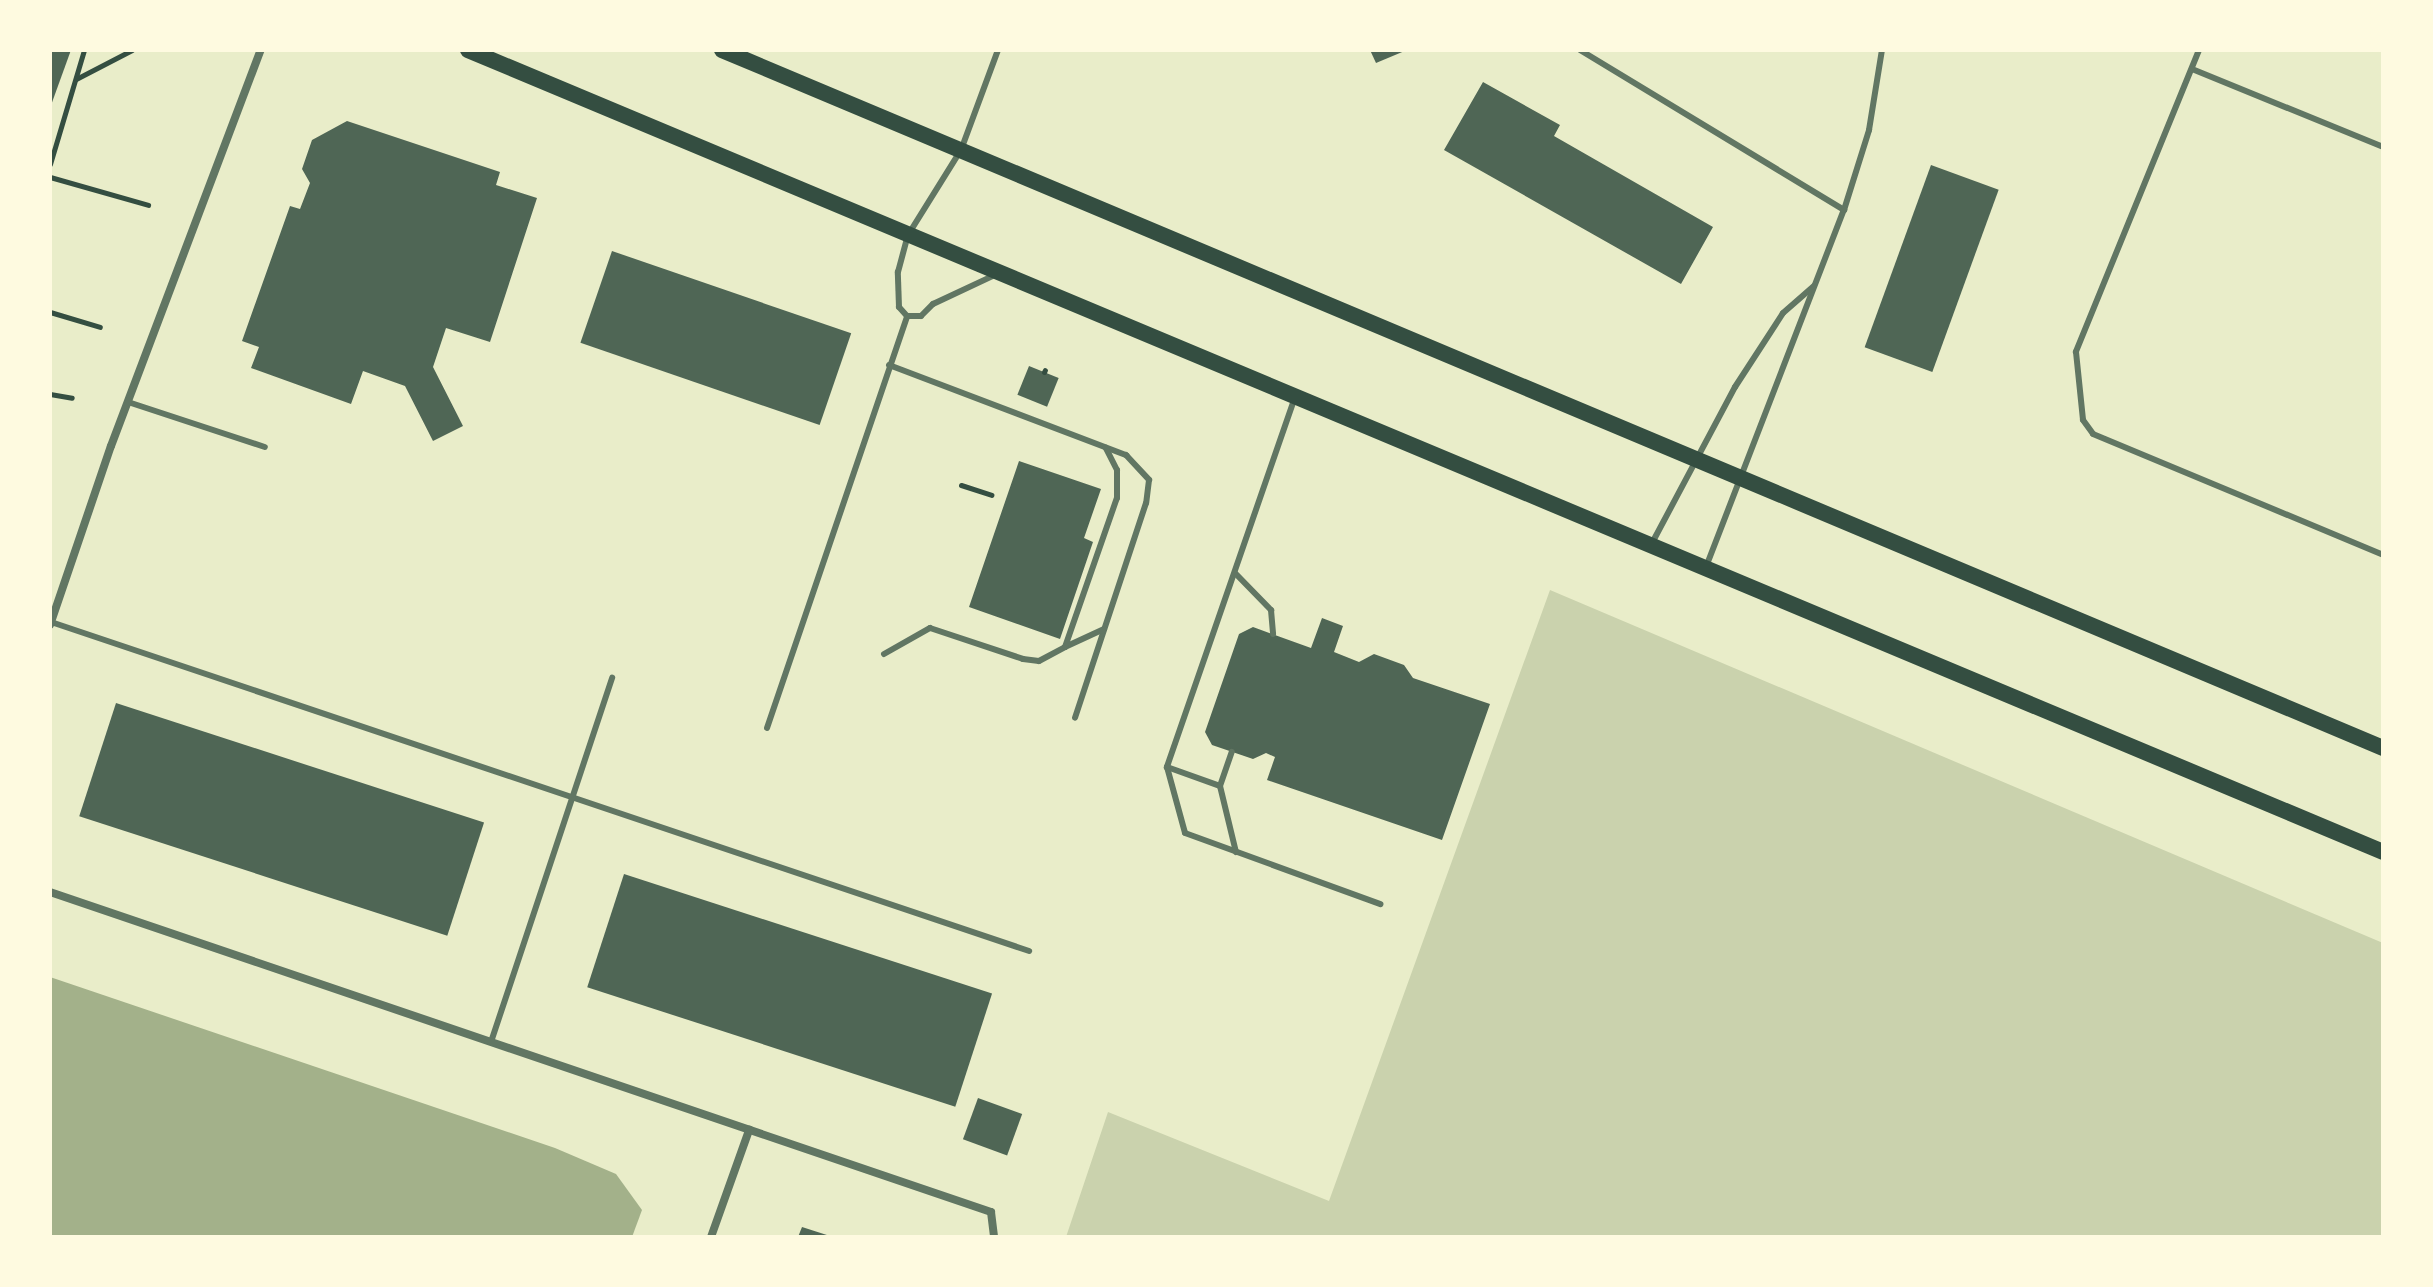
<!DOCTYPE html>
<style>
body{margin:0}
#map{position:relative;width:2433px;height:1287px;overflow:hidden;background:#e9edc9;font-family:"Alegreya Sans",sans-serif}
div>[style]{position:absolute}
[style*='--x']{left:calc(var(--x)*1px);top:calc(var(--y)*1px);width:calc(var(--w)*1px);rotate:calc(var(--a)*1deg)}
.green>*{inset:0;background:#cad2ad}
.water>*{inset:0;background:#a3b18a}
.building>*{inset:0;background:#4f6655;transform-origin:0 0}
.path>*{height:5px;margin:-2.5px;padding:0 2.5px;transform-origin:2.5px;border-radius:2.5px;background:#344e41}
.service>*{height:6px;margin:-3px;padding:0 3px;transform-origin:3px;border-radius:3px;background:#617663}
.minor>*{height:8px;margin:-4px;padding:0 4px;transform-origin:4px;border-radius:4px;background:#617663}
.secondary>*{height:16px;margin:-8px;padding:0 8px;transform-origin:8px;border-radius:8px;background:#344e41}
span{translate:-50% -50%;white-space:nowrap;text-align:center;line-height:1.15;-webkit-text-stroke:8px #fefae0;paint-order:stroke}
.frame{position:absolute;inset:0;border:52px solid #fefae0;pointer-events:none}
</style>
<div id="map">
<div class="green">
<div style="clip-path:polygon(1550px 590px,2383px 943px,2383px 1237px,1066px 1237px,1108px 1112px,1329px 1201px)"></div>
</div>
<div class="water">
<div style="clip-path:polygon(50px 977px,555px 1148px,616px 1174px,642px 1210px,632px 1237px,50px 1237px)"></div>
</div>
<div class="building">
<div style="clip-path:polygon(50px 50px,71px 50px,50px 108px)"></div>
<div style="clip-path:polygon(1370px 50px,1407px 50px,1376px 63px)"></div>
<div style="clip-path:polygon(1483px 82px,1560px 125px,1554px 136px,1713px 227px,1681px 284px,1444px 150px)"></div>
<div style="clip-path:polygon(347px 121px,500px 172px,496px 185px,537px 198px,490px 342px,446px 328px,433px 367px,463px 426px,433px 441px,405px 386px,363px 371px,351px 404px,251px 368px,259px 347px,242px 341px,290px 206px,300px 209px,310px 183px,302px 169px,312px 140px)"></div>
<div style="left:1931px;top:165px;width:72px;height:194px;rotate:20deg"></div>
<div style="left:612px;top:251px;width:253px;height:97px;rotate:19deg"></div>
<div style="left:1029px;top:366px;width:32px;height:31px;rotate:22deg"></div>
<div style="clip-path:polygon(1019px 461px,1101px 489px,1084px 538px,1093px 542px,1060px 639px,969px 607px)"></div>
<div style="clip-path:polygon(1322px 618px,1343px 626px,1334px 652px,1359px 662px,1374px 654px,1404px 665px,1413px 678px,1490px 704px,1442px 840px,1267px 780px,1275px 757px,1266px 753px,1253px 759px,1212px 745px,1205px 732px,1239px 634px,1253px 627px,1311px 648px)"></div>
<div style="left:116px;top:703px;width:387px;height:119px;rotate:18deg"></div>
<div style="left:624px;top:874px;width:387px;height:119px;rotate:18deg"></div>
<div style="left:978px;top:1098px;width:47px;height:44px;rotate:20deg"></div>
<div style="clip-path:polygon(802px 1227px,830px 1236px,830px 1237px,798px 1237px)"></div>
</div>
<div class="path">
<div style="--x:76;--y:79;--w:63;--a:-27.4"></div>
<div style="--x:50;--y:164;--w:119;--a:-73.4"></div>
<div style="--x:50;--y:177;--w:102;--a:15.9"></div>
<div style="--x:50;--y:312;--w:52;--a:16.7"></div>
<div style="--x:1044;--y:372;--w:2;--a:-63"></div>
<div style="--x:50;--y:394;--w:22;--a:10"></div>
<div style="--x:961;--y:485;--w:32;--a:18"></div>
</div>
<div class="service">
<div style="--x:1580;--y:50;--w:309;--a:31.2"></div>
<div style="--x:2199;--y:50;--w:326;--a:112.2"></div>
<div style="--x:2076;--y:352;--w:68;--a:84.1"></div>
<div style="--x:2083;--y:420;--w:17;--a:54"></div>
<div style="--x:2093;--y:434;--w:314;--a:22.6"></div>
<div style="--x:2192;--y:69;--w:206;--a:22.2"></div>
<div style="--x:907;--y:316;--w:12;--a:-132"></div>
<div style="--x:899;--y:307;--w:35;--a:-92"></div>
<div style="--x:898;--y:272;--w:38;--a:-75"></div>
<div style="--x:908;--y:235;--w:100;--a:-58.1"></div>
<div style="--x:961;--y:150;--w:107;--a:-69.7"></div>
<div style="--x:907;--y:316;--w:14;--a:0"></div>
<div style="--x:921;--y:316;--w:17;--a:-45"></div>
<div style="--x:933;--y:304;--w:68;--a:-25.1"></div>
<div style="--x:889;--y:365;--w:254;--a:20.8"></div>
<div style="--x:1126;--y:455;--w:34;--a:47"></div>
<div style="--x:1149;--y:480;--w:23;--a:97"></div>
<div style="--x:1146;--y:503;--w:226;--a:108.3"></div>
<div style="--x:1295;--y:397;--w:392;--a:109.1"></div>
<div style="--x:1167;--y:767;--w:68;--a:74.7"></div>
<div style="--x:1185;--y:833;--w:208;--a:20"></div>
<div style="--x:128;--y:402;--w:144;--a:18.2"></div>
<div style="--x:1651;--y:545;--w:179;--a:-62"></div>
<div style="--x:1735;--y:387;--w:88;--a:-57"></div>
<div style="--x:1783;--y:313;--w:41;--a:-41.1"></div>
<div style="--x:1706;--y:567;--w:383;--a:-68.9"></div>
<div style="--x:1844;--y:210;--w:84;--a:-72.6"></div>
<div style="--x:1869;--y:130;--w:81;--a:-80.8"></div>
<div style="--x:1235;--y:573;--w:52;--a:45.8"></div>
<div style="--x:1271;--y:610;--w:24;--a:85"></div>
<div style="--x:51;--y:622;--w:1032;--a:18.59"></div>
<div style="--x:1065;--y:647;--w:43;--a:-24.8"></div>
<div style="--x:884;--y:654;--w:53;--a:-29.5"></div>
<div style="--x:930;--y:628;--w:98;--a:18.4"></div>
<div style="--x:1023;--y:659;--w:16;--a:7"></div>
<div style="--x:1039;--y:661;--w:30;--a:-28"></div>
<div style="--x:1065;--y:647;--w:158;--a:-70.8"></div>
<div style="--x:1117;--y:498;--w:28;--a:-90"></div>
<div style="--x:1117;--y:470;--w:25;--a:-117"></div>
<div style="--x:767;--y:728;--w:435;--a:-71.2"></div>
<div style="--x:1167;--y:767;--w:56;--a:19.7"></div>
<div style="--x:1220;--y:786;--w:36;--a:-71"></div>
<div style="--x:1220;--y:786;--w:68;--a:76.4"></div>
<div style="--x:491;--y:1042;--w:384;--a:-71.6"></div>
</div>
<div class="minor">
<div style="--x:50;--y:625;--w:189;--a:-71.2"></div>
<div style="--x:111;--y:446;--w:423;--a:-69.3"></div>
<div style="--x:50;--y:892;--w:994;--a:18.78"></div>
<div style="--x:991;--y:1212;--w:25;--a:83"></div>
<div style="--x:711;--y:1237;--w:114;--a:-70.4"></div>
</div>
<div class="secondary">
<div style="--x:468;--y:50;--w:2076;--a:22.72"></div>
<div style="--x:722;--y:50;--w:1802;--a:22.79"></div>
</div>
<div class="frame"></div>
</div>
